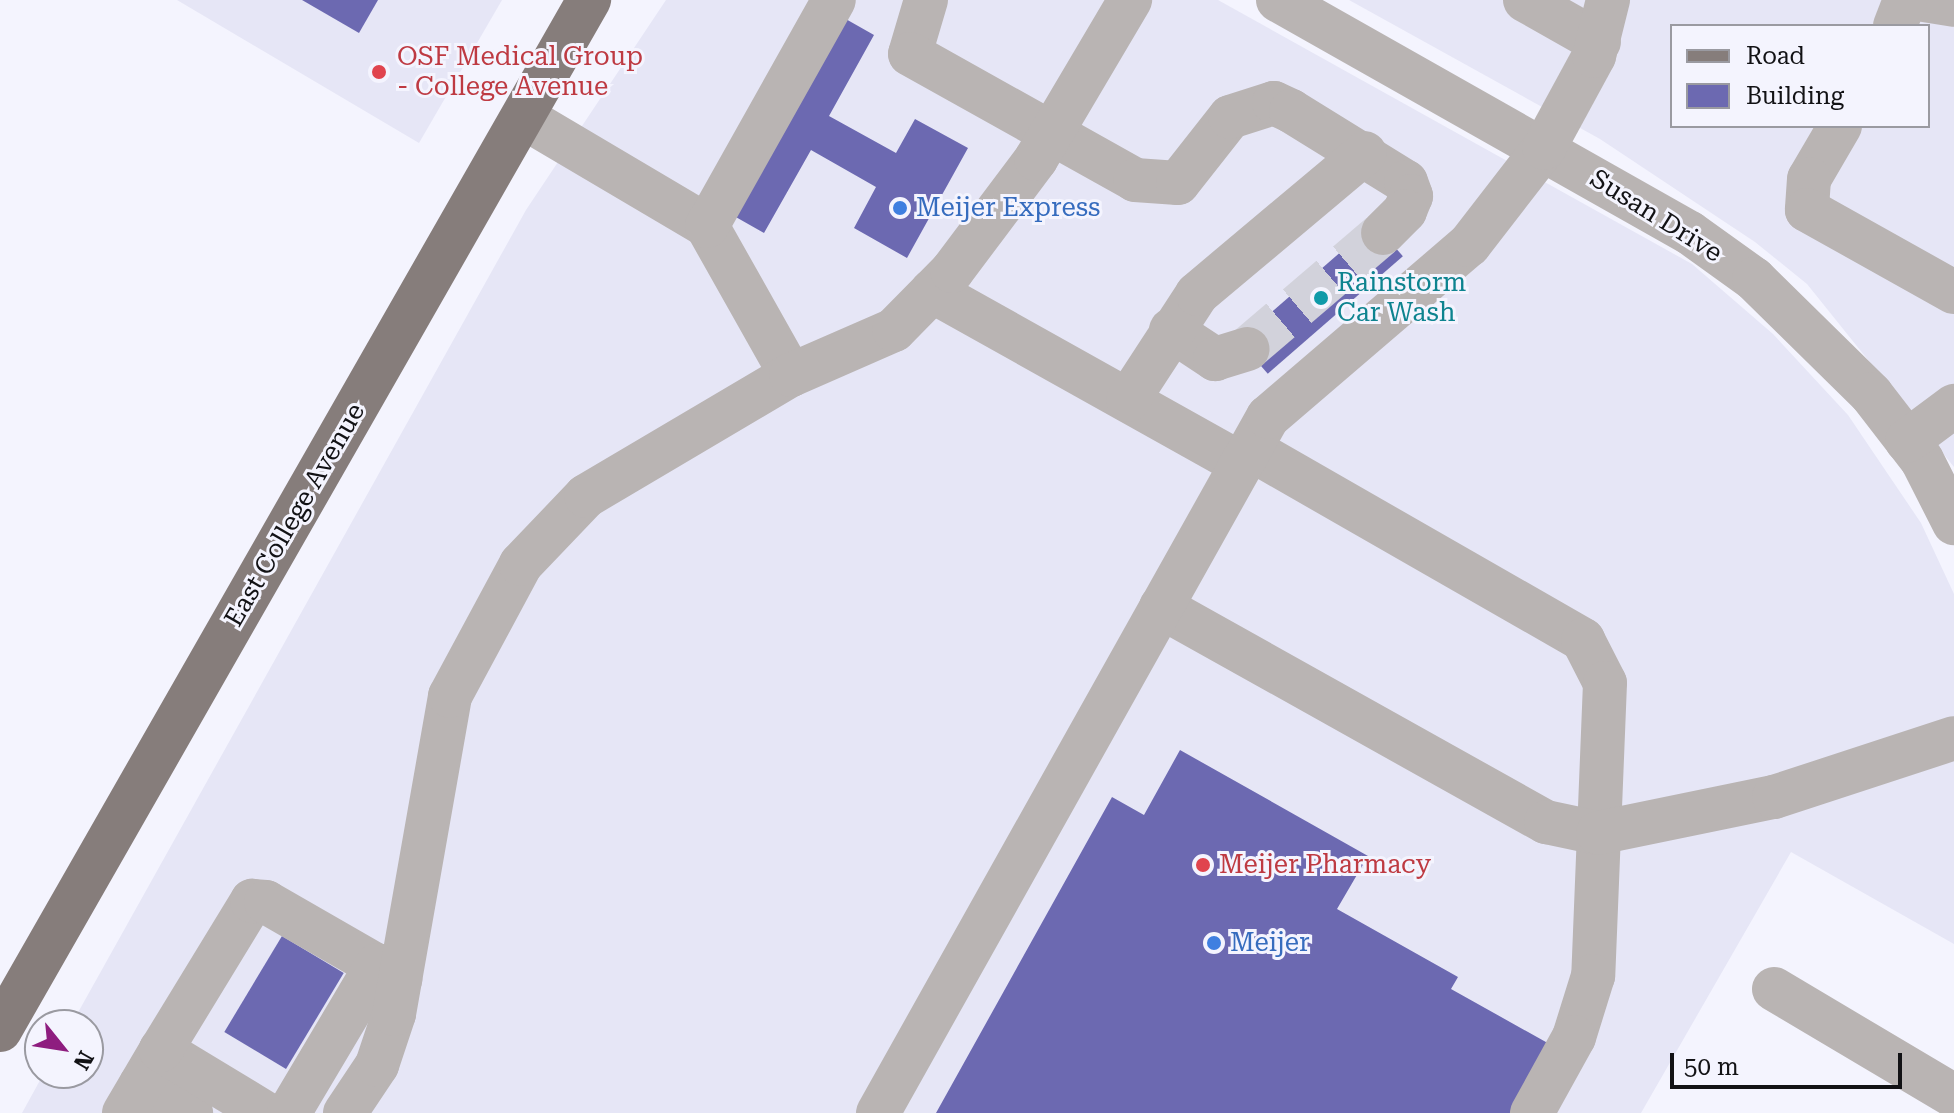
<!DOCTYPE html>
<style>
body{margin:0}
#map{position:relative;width:1954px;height:1113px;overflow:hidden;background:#f4f4fe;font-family:"Roboto Serif",serif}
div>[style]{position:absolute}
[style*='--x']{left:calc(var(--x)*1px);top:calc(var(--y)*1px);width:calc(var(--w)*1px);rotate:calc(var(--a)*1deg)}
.built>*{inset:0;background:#e6e6f6}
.building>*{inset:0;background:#6c69b1;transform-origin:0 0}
.minor-tunnel>*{height:44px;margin-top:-22px;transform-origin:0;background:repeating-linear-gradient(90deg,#d2d2db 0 44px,transparent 0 66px)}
.minor>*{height:44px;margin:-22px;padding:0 22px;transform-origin:22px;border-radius:22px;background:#b9b4b3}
.major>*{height:44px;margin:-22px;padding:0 22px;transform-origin:22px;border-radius:22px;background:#867d7b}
.dots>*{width:22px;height:22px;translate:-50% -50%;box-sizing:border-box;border:4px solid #f4f4fe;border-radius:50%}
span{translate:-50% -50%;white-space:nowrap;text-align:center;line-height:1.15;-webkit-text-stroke:6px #f4f4fe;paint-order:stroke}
.health-label{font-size:26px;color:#be3a42}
.left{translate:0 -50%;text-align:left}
.shop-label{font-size:26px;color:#366cbe}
.street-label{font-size:26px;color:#121215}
.culture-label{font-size:26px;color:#0d838f}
.legend{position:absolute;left:1670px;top:24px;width:260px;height:104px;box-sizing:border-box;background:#f4f4fe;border:2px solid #9a9aa1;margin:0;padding:10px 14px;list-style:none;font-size:24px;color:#121215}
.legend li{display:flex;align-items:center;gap:16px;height:40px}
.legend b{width:40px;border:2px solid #9a9aa1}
.north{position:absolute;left:24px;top:1009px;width:80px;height:80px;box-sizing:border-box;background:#f4f4fe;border:2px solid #9a9aa1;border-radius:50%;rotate:120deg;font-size:22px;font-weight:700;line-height:32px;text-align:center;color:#121215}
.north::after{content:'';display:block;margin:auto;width:28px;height:36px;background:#8e1d7f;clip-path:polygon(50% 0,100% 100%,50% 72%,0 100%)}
.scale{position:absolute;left:1670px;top:1053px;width:232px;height:36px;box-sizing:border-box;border:4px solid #121215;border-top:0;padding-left:10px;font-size:24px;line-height:28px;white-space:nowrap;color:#121215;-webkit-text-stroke:6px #f4f4fe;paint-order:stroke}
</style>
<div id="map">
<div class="built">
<div style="clip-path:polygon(177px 0,502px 0,419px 143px)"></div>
<div style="clip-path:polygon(666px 0,1218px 0,1692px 264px,1773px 334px,1848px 415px,1921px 523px,1954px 594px,1954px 944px,1791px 852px,1641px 1113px,22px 1113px,44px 1073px,88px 1073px,88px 1025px,71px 1025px,526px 210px)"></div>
<div style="clip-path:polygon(evenodd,1349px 0,1954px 0,1954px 467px,1807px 284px,1755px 242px,1600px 139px,1349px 0,1672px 26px,1928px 26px,1928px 126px,1672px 126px,1672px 26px)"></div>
</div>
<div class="building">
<div style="clip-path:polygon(302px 0,378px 0,359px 33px)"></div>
<div style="clip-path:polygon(844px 18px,874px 35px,829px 116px,896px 153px,915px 119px,968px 148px,907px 258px,854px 228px,876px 187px,811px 150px,764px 233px,734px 216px)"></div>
<div style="left:1374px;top:223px;width:44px;height:179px;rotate:49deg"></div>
<div style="clip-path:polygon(1180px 750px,1368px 856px,1337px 909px,1458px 977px,1451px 989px,1553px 1046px,1515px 1113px,936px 1113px,1112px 797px,1144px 815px)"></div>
<div style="left:282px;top:936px;width:72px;height:112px;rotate:31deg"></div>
</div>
<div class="minor-tunnel">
<div style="--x:1247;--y:349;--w:179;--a:-40.5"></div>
</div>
<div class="minor">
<div style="--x:926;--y:0;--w:56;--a:106.5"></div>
<div style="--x:910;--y:54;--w:258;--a:29.2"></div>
<div style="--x:1135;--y:180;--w:43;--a:4"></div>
<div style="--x:1178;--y:183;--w:84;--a:-51.8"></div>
<div style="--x:1230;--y:117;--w:46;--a:-17.7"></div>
<div style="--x:1274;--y:103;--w:19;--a:25"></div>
<div style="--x:1291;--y:111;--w:135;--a:31.7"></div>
<div style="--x:1406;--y:182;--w:15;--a:70"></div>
<div style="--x:1411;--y:196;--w:16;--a:112"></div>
<div style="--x:1405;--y:211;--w:31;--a:135"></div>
<div style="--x:1278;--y:0;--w:473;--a:29.5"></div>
<div style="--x:1690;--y:233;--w:79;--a:35.7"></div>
<div style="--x:1754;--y:279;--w:164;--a:44.5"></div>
<div style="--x:1871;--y:394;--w:83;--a:52.3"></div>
<div style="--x:1922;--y:460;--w:71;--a:63.1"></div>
<div style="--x:1525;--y:0;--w:85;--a:29.6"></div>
<div style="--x:1924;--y:0;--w:30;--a:9"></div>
<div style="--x:1895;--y:26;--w:28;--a:-69"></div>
<div style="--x:523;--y:117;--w:214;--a:30.6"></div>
<div style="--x:707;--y:226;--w:171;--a:60.6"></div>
<div style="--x:1840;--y:126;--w:61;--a:120.3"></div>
<div style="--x:1809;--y:179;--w:31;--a:94"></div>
<div style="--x:1807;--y:210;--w:168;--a:29.2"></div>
<div style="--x:707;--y:226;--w:259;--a:-60.7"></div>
<div style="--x:932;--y:291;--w:354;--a:29.2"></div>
<div style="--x:1171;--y:330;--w:53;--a:33.4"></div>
<div style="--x:1215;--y:359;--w:34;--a:-17"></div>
<div style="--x:1128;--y:400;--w:126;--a:-56.9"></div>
<div style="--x:1197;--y:294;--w:219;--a:-40"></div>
<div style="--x:1907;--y:441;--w:59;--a:-36.7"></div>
<div style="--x:1250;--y:449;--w:384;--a:29.8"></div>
<div style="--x:1583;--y:640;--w:48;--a:62.9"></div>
<div style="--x:1605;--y:683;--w:293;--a:92.3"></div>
<div style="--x:1593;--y:976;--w:64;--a:107.3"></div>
<div style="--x:1574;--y:1037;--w:87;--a:118.9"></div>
<div style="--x:1161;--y:607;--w:441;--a:29.2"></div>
<div style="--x:1546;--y:822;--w:53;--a:11.9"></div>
<div style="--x:1598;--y:833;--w:180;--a:-11.6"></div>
<div style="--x:1774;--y:797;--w:189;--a:-18.1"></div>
<div style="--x:1774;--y:989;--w:209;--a:30.7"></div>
<div style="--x:141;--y:1084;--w:58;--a:30.1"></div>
<div style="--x:124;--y:1113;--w:73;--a:-59.6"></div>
<div style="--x:265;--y:1113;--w:122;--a:-148.8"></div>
<div style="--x:161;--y:1050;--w:175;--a:-58.6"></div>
<div style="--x:252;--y:901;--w:14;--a:4"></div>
<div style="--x:266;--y:902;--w:155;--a:29.9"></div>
<div style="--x:289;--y:1113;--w:172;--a:-59.3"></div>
<div style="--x:345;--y:1113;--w:58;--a:-56.3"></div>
<div style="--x:377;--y:1065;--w:54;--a:-71.6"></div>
<div style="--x:394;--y:1014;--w:323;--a:-80"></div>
<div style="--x:450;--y:696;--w:150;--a:-61.7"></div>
<div style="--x:521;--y:564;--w:94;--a:-46.3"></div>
<div style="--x:586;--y:496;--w:238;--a:-30.6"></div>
<div style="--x:791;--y:375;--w:112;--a:-23.6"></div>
<div style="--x:894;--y:330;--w:83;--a:-45.5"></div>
<div style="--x:952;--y:271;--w:140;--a:-53.1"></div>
<div style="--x:1036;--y:159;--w:185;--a:-59.4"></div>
<div style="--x:878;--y:1113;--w:798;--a:-60.74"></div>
<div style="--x:1268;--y:417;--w:265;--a:-40.6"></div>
<div style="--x:1469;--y:245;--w:123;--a:-52.3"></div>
<div style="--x:1544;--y:148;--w:105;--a:-61.5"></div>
<div style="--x:1594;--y:56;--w:58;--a:-76"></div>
</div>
<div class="major">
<div style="--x:0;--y:1030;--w:1187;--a:-60.24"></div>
</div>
<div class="dots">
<div style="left:379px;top:72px;background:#e0444e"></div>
<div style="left:900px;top:208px;background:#3f7fe0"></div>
<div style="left:1321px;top:298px;background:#0f9aa8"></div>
<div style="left:1203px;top:865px;background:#e0444e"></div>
<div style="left:1214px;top:943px;background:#3f7fe0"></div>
</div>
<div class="health-label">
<span class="left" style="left:397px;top:72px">OSF Medical Group<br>- College Avenue</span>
<span class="left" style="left:1219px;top:865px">Meijer Pharmacy</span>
</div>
<div class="shop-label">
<span class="left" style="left:916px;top:208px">Meijer Express</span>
<span class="left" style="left:1230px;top:943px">Meijer</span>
</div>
<div class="street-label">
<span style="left:1656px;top:216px;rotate:32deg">Susan Drive</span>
<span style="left:295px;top:515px;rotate:-60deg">East College Avenue</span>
</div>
<div class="culture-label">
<span class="left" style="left:1337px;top:298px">Rainstorm<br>Car Wash</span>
</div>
<ul class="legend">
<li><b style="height:10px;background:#867d7b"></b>Road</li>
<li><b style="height:22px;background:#6c69b1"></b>Building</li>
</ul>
<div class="north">N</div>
<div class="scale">50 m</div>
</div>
